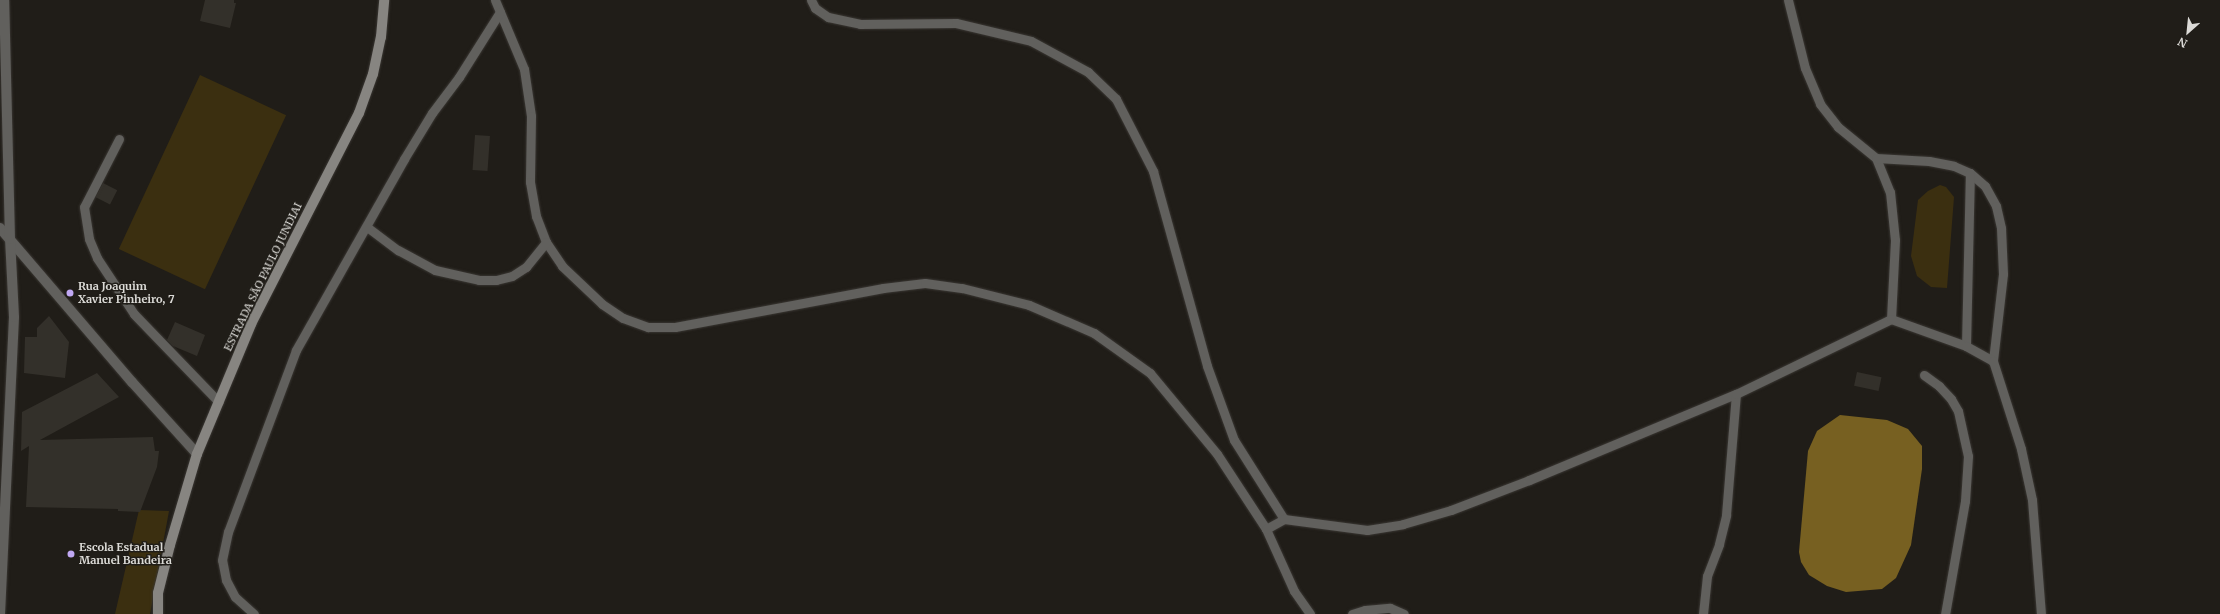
<!DOCTYPE html>
<meta charset="utf-8">
<style>
body{margin:0}
#map{position:relative;width:2220px;height:614px;overflow:hidden;background:#201d18;font-family:Merriweather,serif}
div>[style]{position:absolute}
[style*='--x']{left:calc(var(--x)*1px);top:calc(var(--y)*1px);width:calc(var(--w)*1px);rotate:calc(var(--a)*1deg)}
.green>*{inset:0;background:#3b2f10;transform-origin:0 0}
.water>*{inset:0;background:#776021}
.building>*{inset:0;background:#33302a;transform-origin:0 0}
.roads{filter:drop-shadow(0 0 1px #3a3733) drop-shadow(0 0 1px #3a3733)}
.lane>*{height:9px;margin:-4.5px;padding:0 4.5px;transform-origin:4.5px;border-radius:4.5px;background:#61605d}
.street>*{height:10px;margin:-5px;padding:0 5px;transform-origin:5px;border-radius:5px;background:#61605d}
.secondary>*{height:10px;margin:-5px;padding:0 5px;transform-origin:5px;border-radius:5px;background:#878581}
.dots>*{width:11px;height:11px;translate:-50% -50%;box-sizing:border-box;border:2px solid #201d18;border-radius:50%}
span{translate:-50% -50%;white-space:nowrap;text-align:center;line-height:1.15;-webkit-text-stroke:3px #201d18;paint-order:stroke}
.street-label{font-size:11px;color:#dbdad6}
.poi-label{font-size:11px;color:#dbdad6;font-weight:700}
.left{translate:0 -50%;text-align:left}
.north{position:absolute;left:2168px;top:12px;width:40px;height:40px;-webkit-text-stroke:3px #201d18;paint-order:stroke;rotate:207deg;font-size:11px;font-weight:700;line-height:16px;text-align:center;color:#dbdad6}
.north::after{content:'';display:block;margin:auto;width:14px;height:18px;background:#dbdad6;clip-path:polygon(50% 0,100% 100%,50% 72%,0 100%)}
</style>
<div id="map">
<div class="green">
<div style="left:200px;top:75px;width:95px;height:192px;rotate:25deg"></div>
<div style="clip-path:polygon(1940px 185px,1946px 187px,1954px 197px,1947px 288px,1931px 287px,1917px 276px,1911px 256px,1918px 200px,1928px 191px)"></div>
<div style="clip-path:polygon(139px 510px,169px 511px,150px 614px,115px 614px)"></div>
</div>
<div class="water">
<div style="clip-path:polygon(1840px 415px,1887px 420px,1908px 429px,1922px 446px,1922px 469px,1911px 545px,1896px 578px,1882px 589px,1846px 592px,1827px 586px,1809px 575px,1801px 562px,1799px 552px,1808px 451px,1817px 431px)"></div>
</div>
<div class="building">
<div style="clip-path:polygon(205px 0,234px 0,234px 3px,236px 3px,230px 28px,200px 21px)"></div>
<div style="left:475px;top:135px;width:15px;height:35px;rotate:4deg"></div>
<div style="left:103px;top:183px;width:16px;height:16px;rotate:27deg"></div>
<div style="clip-path:polygon(49px 316px,69px 342px,65px 378px,24px 373px,25px 337px,37px 337px,37px 328px)"></div>
<div style="clip-path:polygon(175px 322px,205px 335px,197px 356px,173px 346px,167px 340px)"></div>
<div style="left:1857px;top:372px;width:25px;height:14px;rotate:12deg"></div>
<div style="clip-path:polygon(97px 373px,119px 397px,40px 440px,153px 437px,155px 451px,159px 451px,157px 467px,140px 512px,118px 511px,118px 509px,26px 507px,29px 446px,21px 451px,22px 412px)"></div>
</div>
<div class="roads">
<div class="lane">
<div style="--x:495;--y:0;--w:75;--a:67.2"></div>
<div style="--x:524;--y:69;--w:48;--a:81.5"></div>
<div style="--x:531;--y:116;--w:66;--a:90.9"></div>
<div style="--x:530;--y:182;--w:35;--a:80"></div>
<div style="--x:536;--y:216;--w:28;--a:69"></div>
<div style="--x:546;--y:242;--w:29;--a:56"></div>
<div style="--x:562;--y:266;--w:55;--a:43.5"></div>
<div style="--x:602;--y:304;--w:25;--a:34"></div>
<div style="--x:623;--y:318;--w:27;--a:20"></div>
<div style="--x:648;--y:327;--w:27;--a:0"></div>
<div style="--x:675;--y:327;--w:212;--a:-10.6"></div>
<div style="--x:883;--y:288;--w:42;--a:-6.8"></div>
<div style="--x:925;--y:283;--w:37;--a:8"></div>
<div style="--x:962;--y:288;--w:69;--a:14.2"></div>
<div style="--x:1029;--y:305;--w:71;--a:23.3"></div>
<div style="--x:1094;--y:333;--w:69;--a:35.5"></div>
<div style="--x:1150;--y:373;--w:105;--a:50.4"></div>
<div style="--x:1217;--y:454;--w:90;--a:56.8"></div>
<div style="--x:1266;--y:529;--w:68;--a:65.7"></div>
<div style="--x:1294;--y:591;--w:28;--a:55"></div>
<div style="--x:811;--y:0;--w:9;--a:63"></div>
<div style="--x:815;--y:8;--w:16;--a:35"></div>
<div style="--x:828;--y:17;--w:33;--a:12"></div>
<div style="--x:860;--y:24;--w:96;--a:-0.6"></div>
<div style="--x:956;--y:23;--w:77;--a:13.5"></div>
<div style="--x:1031;--y:41;--w:65;--a:28.5"></div>
<div style="--x:1088;--y:72;--w:39;--a:44"></div>
<div style="--x:1116;--y:99;--w:81;--a:62.8"></div>
<div style="--x:1153;--y:171;--w:202;--a:74.5"></div>
<div style="--x:1207;--y:366;--w:79;--a:70"></div>
<div style="--x:1234;--y:440;--w:93;--a:57.7"></div>
<div style="--x:1788;--y:0;--w:70;--a:76"></div>
<div style="--x:1805;--y:68;--w:39;--a:67"></div>
<div style="--x:1820;--y:104;--w:29;--a:52"></div>
<div style="--x:1838;--y:127;--w:49;--a:39.2"></div>
<div style="--x:1876;--y:158;--w:37;--a:68"></div>
<div style="--x:1890;--y:192;--w:48;--a:84.1"></div>
<div style="--x:1895;--y:240;--w:79;--a:92.9"></div>
<div style="--x:119;--y:139;--w:76;--a:117.2"></div>
<div style="--x:84;--y:207;--w:32;--a:81"></div>
<div style="--x:89;--y:239;--w:21;--a:67"></div>
<div style="--x:97;--y:258;--w:67;--a:56.5"></div>
<div style="--x:134;--y:314;--w:122;--a:46"></div>
<div style="--x:1876;--y:158;--w:53;--a:3.2"></div>
<div style="--x:1929;--y:161;--w:25;--a:11"></div>
<div style="--x:1954;--y:166;--w:17;--a:24"></div>
<div style="--x:1970;--y:173;--w:20;--a:41"></div>
<div style="--x:1985;--y:186;--w:23;--a:61"></div>
<div style="--x:1996;--y:206;--w:23;--a:77"></div>
<div style="--x:2001;--y:228;--w:46;--a:87.5"></div>
<div style="--x:2003;--y:274;--w:88;--a:96.6"></div>
<div style="--x:367;--y:227;--w:39;--a:37"></div>
<div style="--x:398;--y:250;--w:42;--a:28.4"></div>
<div style="--x:435;--y:270;--w:45;--a:12.8"></div>
<div style="--x:479;--y:280;--w:17;--a:0"></div>
<div style="--x:496;--y:280;--w:16;--a:-14"></div>
<div style="--x:512;--y:276;--w:17;--a:-33"></div>
<div style="--x:526;--y:267;--w:32;--a:-51"></div>
<div style="--x:1966;--y:346;--w:173;--a:-88.7"></div>
<div style="--x:1924;--y:375;--w:19;--a:36"></div>
<div style="--x:1939;--y:386;--w:18;--a:47"></div>
<div style="--x:1951;--y:399;--w:14;--a:60"></div>
<div style="--x:1958;--y:411;--w:46;--a:77.5"></div>
<div style="--x:1968;--y:456;--w:45;--a:93.8"></div>
<div style="--x:1965;--y:501;--w:115;--a:100"></div>
<div style="--x:1266;--y:529;--w:21;--a:-29"></div>
<div style="--x:1284;--y:519;--w:84;--a:7.5"></div>
<div style="--x:1367;--y:530;--w:36;--a:-9"></div>
<div style="--x:1403;--y:524;--w:50;--a:-16.3"></div>
<div style="--x:1451;--y:510;--w:84;--a:-21"></div>
<div style="--x:1529;--y:480;--w:224;--a:-22.6"></div>
<div style="--x:254;--y:614;--w:25;--a:-138"></div>
<div style="--x:235;--y:597;--w:19;--a:-118"></div>
<div style="--x:226;--y:580;--w:20;--a:-101"></div>
<div style="--x:222;--y:560;--w:29;--a:-78"></div>
<div style="--x:228;--y:532;--w:194;--a:-69.5"></div>
<div style="--x:296;--y:350;--w:219;--a:-60.5"></div>
<div style="--x:404;--y:159;--w:54;--a:-58.7"></div>
<div style="--x:432;--y:113;--w:45;--a:-53.1"></div>
<div style="--x:459;--y:77;--w:77;--a:-57.8"></div>
<div style="--x:1352;--y:614;--w:14;--a:-17"></div>
<div style="--x:1365;--y:610;--w:25;--a:-5"></div>
<div style="--x:1390;--y:608;--w:15;--a:23"></div>
<div style="--x:1703;--y:614;--w:38;--a:-84"></div>
<div style="--x:1707;--y:576;--w:34;--a:-69"></div>
<div style="--x:1719;--y:544;--w:30;--a:-76"></div>
<div style="--x:1726;--y:515;--w:121;--a:-85.3"></div>
<div style="--x:1736;--y:394;--w:172;--a:-25.8"></div>
<div style="--x:1891;--y:319;--w:80;--a:19.8"></div>
<div style="--x:1966;--y:346;--w:31;--a:29"></div>
<div style="--x:1993;--y:361;--w:92;--a:72.3"></div>
<div style="--x:2021;--y:449;--w:52;--a:77.8"></div>
<div style="--x:2032;--y:500;--w:114;--a:85.5"></div>
</div>
<div class="street">
<div style="--x:0;--y:228;--w:203;--a:49.4"></div>
<div style="--x:132;--y:382;--w:97;--a:47.9"></div>
<div style="--x:0;--y:614;--w:297;--a:-87.3"></div>
<div style="--x:14;--y:317;--w:78;--a:-92.9"></div>
<div style="--x:10;--y:239;--w:239;--a:-91.4"></div>
</div>
<div class="secondary">
<div style="--x:158;--y:614;--w:21;--a:-90"></div>
<div style="--x:158;--y:593;--w:49;--a:-76"></div>
<div style="--x:170;--y:545;--w:95;--a:-73.5"></div>
<div style="--x:197;--y:454;--w:141;--a:-67.4"></div>
<div style="--x:251;--y:324;--w:237;--a:-62.9"></div>
<div style="--x:359;--y:113;--w:41;--a:-70.3"></div>
<div style="--x:373;--y:74;--w:38;--a:-78"></div>
<div style="--x:381;--y:37;--w:37;--a:-85"></div>
</div>
</div>
<div class="dots">
<div style="left:70px;top:293px;background:#c0a8f3"></div>
<div style="left:71px;top:554px;background:#c0a8f3"></div>
</div>
<div class="street-label">
<span style="left:263px;top:277px;rotate:-64deg">ESTRADA SÃO PAULO JUNDIAI</span>
</div>
<div class="poi-label">
<span class="left" style="left:78px;top:293px">Rua Joaquim<br>Xavier Pinheiro, 7</span>
<span class="left" style="left:79px;top:554px">Escola Estadual<br>Manuel Bandeira</span>
</div>
<div class="north">N</div>
</div>
